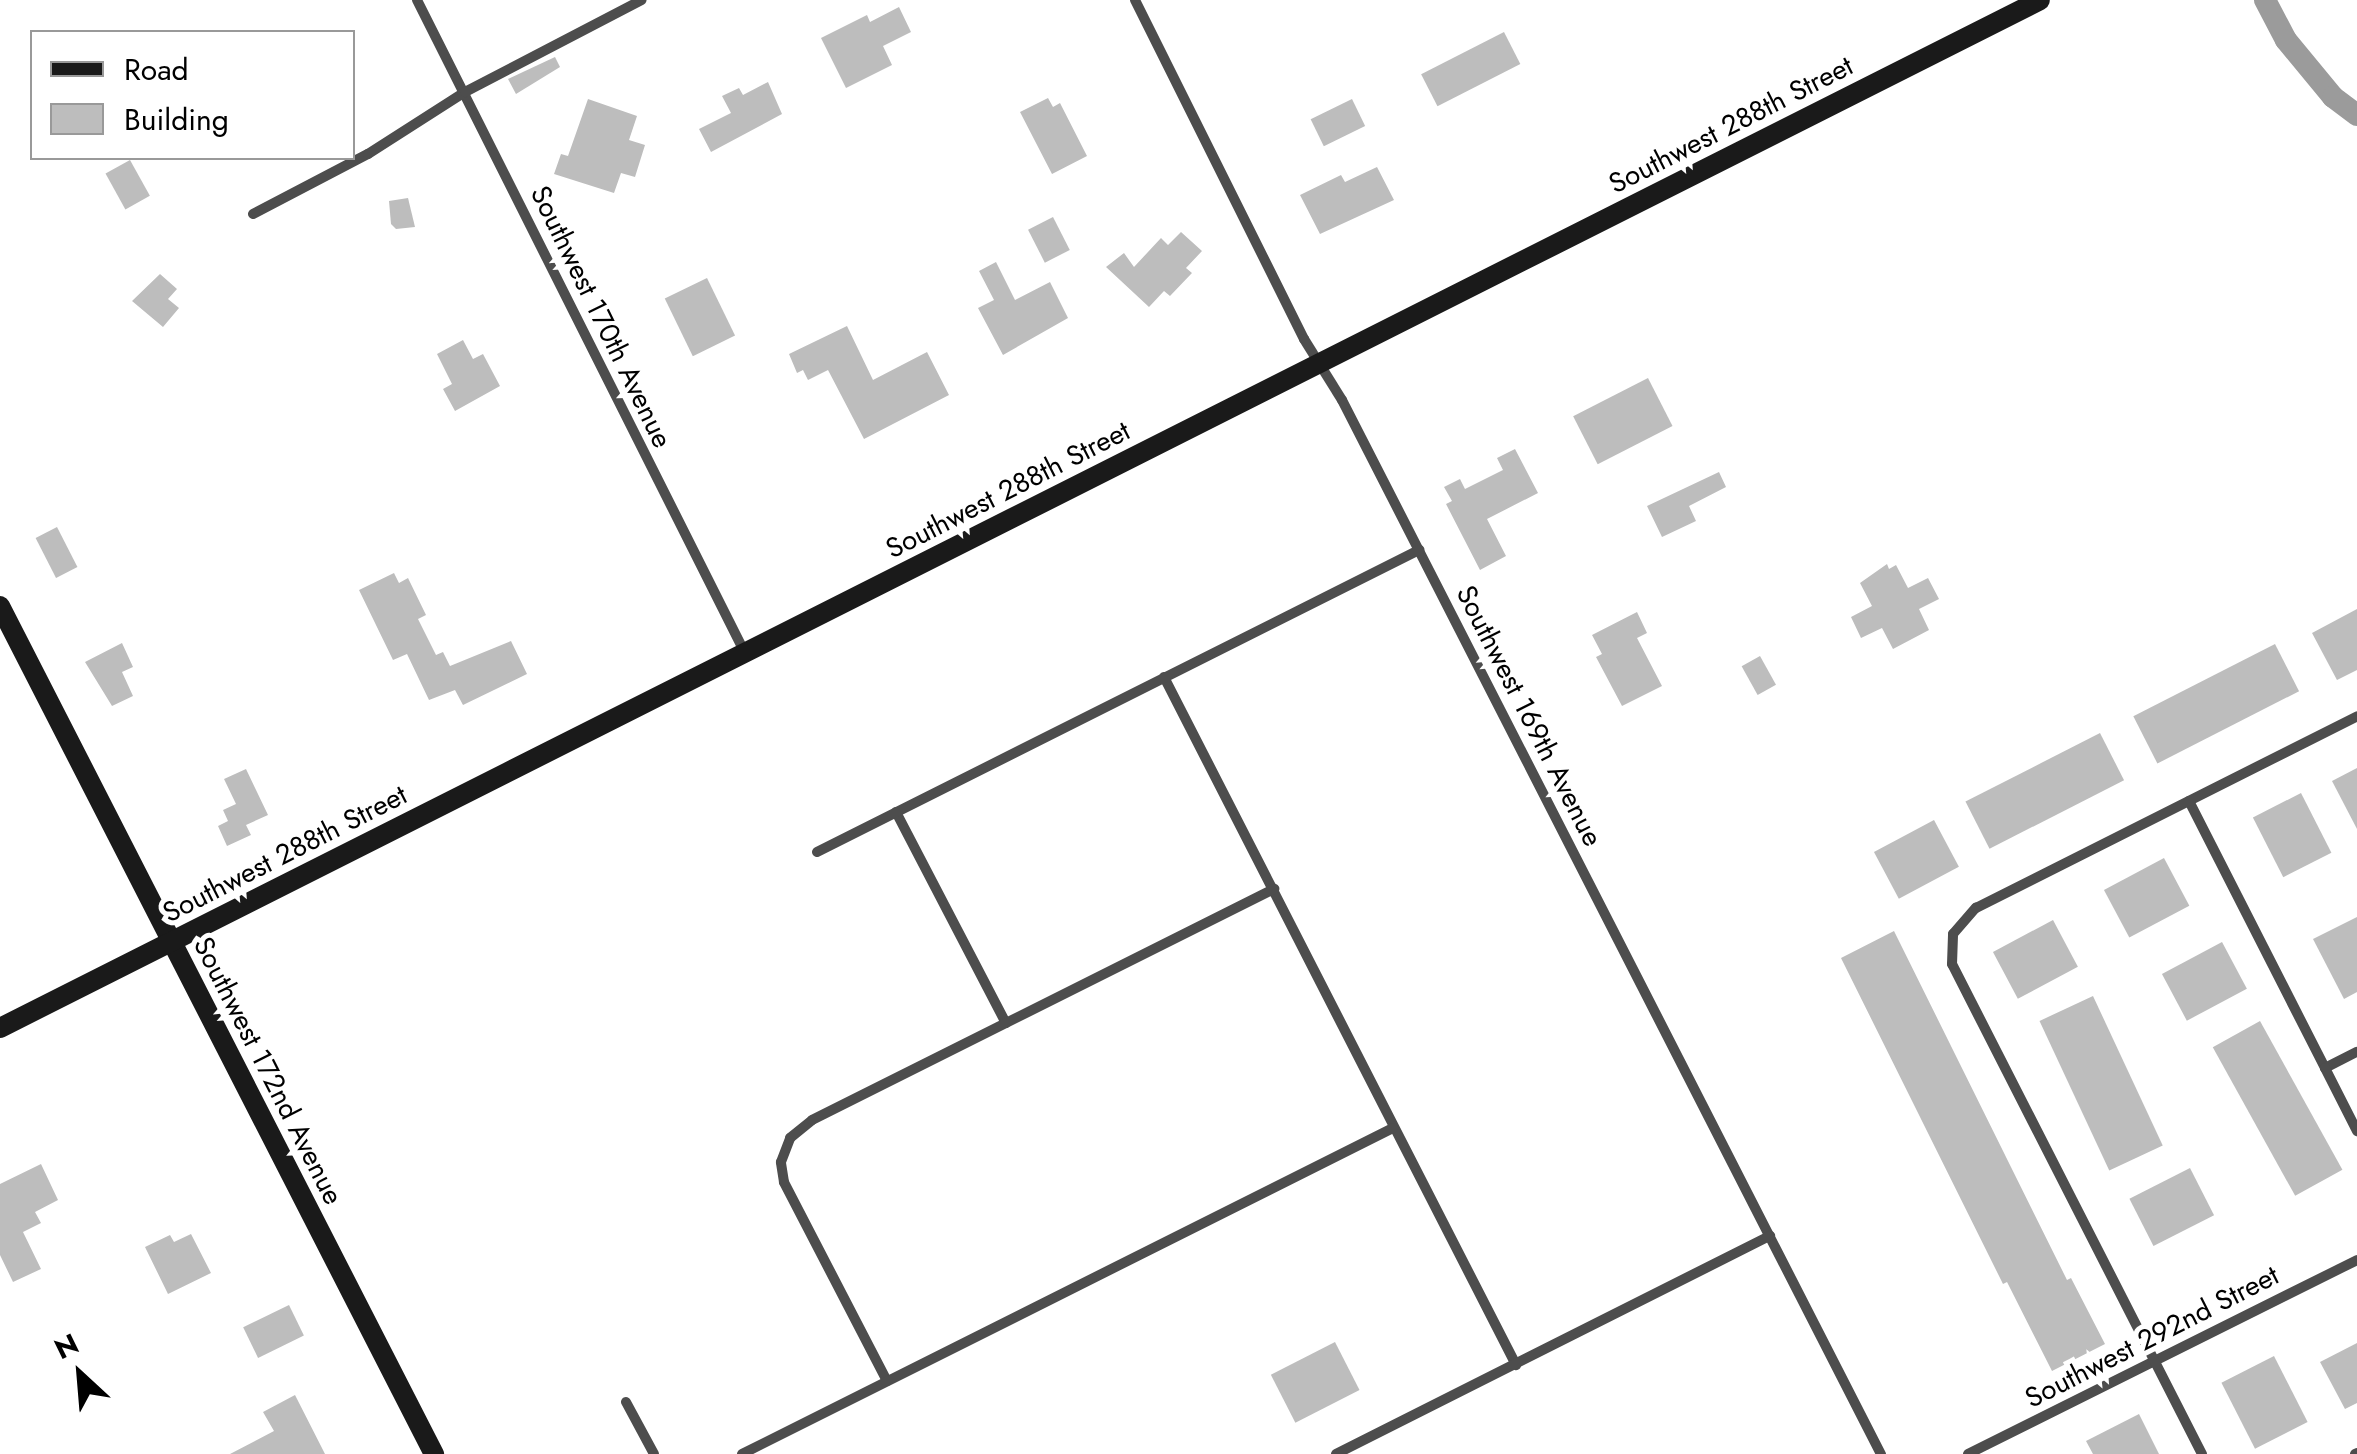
<!DOCTYPE html>
<style>
body{margin:0}
#map{position:relative;width:2357px;height:1454px;overflow:hidden;background:#fff;font-family:Jost,sans-serif}
div>[style]{position:absolute}
[style*='--x']{left:calc(var(--x)*1px);top:calc(var(--y)*1px);width:calc(var(--w)*1px);rotate:calc(var(--a)*1deg)}
.canal>*{height:22px;margin:-11px;padding:0 11px;transform-origin:11px;border-radius:11px;background:#9b9b9b}
.building>*{inset:0;background:#bdbdbd;transform-origin:0 0}
.street>*{height:10px;margin:-5px;padding:0 5px;transform-origin:5px;border-radius:5px;background:#4d4d4d}
.secondary>*{height:20px;margin:-10px;padding:0 10px;transform-origin:10px;border-radius:10px;background:#1a1a1a}
span{translate:-50% -50%;white-space:nowrap;text-align:center;line-height:1.15;-webkit-text-stroke:10px #fff;paint-order:stroke}
.street-label{font-size:28px;color:#000}
.legend{position:absolute;left:30px;top:30px;width:325px;height:130px;box-sizing:border-box;background:#fff;border:2px solid #999;margin:0;padding:12px 18px;list-style:none;font-size:30px;color:#000}
.legend li{display:flex;align-items:center;gap:20px;height:50px}
.legend b{width:50px;border:2px solid #999}
.north{position:absolute;left:30px;top:1324px;width:100px;height:100px;-webkit-text-stroke:8px #fff;paint-order:stroke;rotate:334deg;font-size:28px;font-weight:700;line-height:40px;text-align:center;color:#000}
.north::after{content:'';display:block;margin:auto;width:35px;height:45px;background:#000;clip-path:polygon(50% 0,100% 100%,50% 72%,0 100%)}
</style>
<div id="map">
<div class="canal">
<div style="--x:2265;--y:0;--w:45;--a:62.3"></div>
<div style="--x:2286;--y:40;--w:74;--a:50.5"></div>
<div style="--x:2333;--y:97;--w:30;--a:37"></div>
</div>
<div class="building">
<div style="clip-path:polygon(899px 7px,911px 32px,883px 46px,892px 65px,846px 88px,821px 38px,867px 15px,870px 22px)"></div>
<div style="left:1504px;top:32px;width:36px;height:93px;rotate:63deg"></div>
<div style="clip-path:polygon(555px 57px,560px 67px,516px 94px,508px 79px)"></div>
<div style="clip-path:polygon(768px 82px,782px 114px,711px 152px,699px 129px,731px 113px,722px 96px,739px 88px,743px 95px)"></div>
<div style="clip-path:polygon(1048px 98px,1053px 107px,1060px 103px,1087px 156px,1052px 174px,1020px 112px)"></div>
<div style="clip-path:polygon(588px 99px,637px 116px,629px 140px,645px 145px,635px 177px,621px 173px,614px 193px,554px 174px,561px 154px,568px 156px)"></div>
<div style="left:1352px;top:99px;width:30px;height:46px;rotate:64deg"></div>
<div style="left:130px;top:160px;width:41px;height:28px;rotate:61deg"></div>
<div style="clip-path:polygon(1377px 167px,1394px 200px,1320px 234px,1300px 195px,1341px 175px,1345px 182px)"></div>
<div style="clip-path:polygon(408px 198px,415px 227px,396px 229px,391px 224px,389px 201px)"></div>
<div style="left:1053px;top:217px;width:37px;height:28px;rotate:63deg"></div>
<div style="clip-path:polygon(1181px 232px,1202px 251px,1186px 268px,1192px 273px,1170px 296px,1164px 291px,1149px 307px,1106px 267px,1124px 253px,1134px 267px,1161px 238px,1168px 245px)"></div>
<div style="clip-path:polygon(996px 262px,1015px 300px,1050px 282px,1068px 318px,1003px 355px,978px 308px,994px 300px,979px 271px)"></div>
<div style="clip-path:polygon(160px 274px,177px 289px,168px 299px,179px 308px,163px 327px,132px 301px)"></div>
<div style="left:707px;top:278px;width:64px;height:47px;rotate:64deg"></div>
<div style="clip-path:polygon(847px 326px,873px 380px,927px 352px,949px 395px,864px 439px,828px 370px,808px 380px,803px 370px,797px 373px,789px 354px)"></div>
<div style="clip-path:polygon(463px 340px,473px 359px,483px 354px,500px 386px,455px 411px,443px 389px,452px 384px,437px 354px)"></div>
<div style="left:1648px;top:378px;width:54px;height:84px;rotate:63deg"></div>
<div style="clip-path:polygon(1515px 449px,1538px 493px,1487px 519px,1506px 556px,1480px 570px,1446px 504px,1452px 501px,1444px 487px,1460px 479px,1465px 489px,1503px 470px,1497px 458px)"></div>
<div style="clip-path:polygon(1719px 472px,1726px 487px,1689px 506px,1696px 521px,1662px 537px,1647px 506px)"></div>
<div style="left:57px;top:527px;width:45px;height:24px;rotate:63deg"></div>
<div style="clip-path:polygon(1887px 564px,1889px 569px,1896px 565px,1908px 588px,1928px 578px,1939px 599px,1919px 609px,1929px 630px,1893px 649px,1882px 628px,1861px 638px,1851px 617px,1872px 606px,1860px 583px)"></div>
<div style="clip-path:polygon(394px 573px,399px 583px,408px 578px,426px 615px,418px 619px,436px 655px,443px 652px,450px 666px,511px 641px,527px 674px,463px 705px,455px 690px,429px 700px,407px 654px,393px 660px,359px 590px)"></div>
<div style="clip-path:polygon(2357px 609px,2357px 670px,2337px 680px,2312px 633px)"></div>
<div style="clip-path:polygon(1637px 612px,1647px 633px,1637px 638px,1662px 686px,1622px 706px,1596px 657px,1602px 654px,1592px 635px)"></div>
<div style="clip-path:polygon(122px 643px,133px 667px,122px 672px,133px 696px,112px 706px,85px 662px)"></div>
<div style="left:2275px;top:644px;width:53px;height:159px;rotate:63deg"></div>
<div style="left:1760px;top:656px;width:33px;height:21px;rotate:61deg"></div>
<div style="left:2100px;top:733px;width:53px;height:151px;rotate:63deg"></div>
<div style="clip-path:polygon(2357px 768px,2357px 829px,2332px 781px)"></div>
<div style="clip-path:polygon(246px 769px,268px 815px,246px 825px,251px 835px,227px 846px,218px 826px,228px 821px,223px 810px,236px 804px,224px 779px)"></div>
<div style="left:2301px;top:793px;width:67px;height:54px;rotate:63deg"></div>
<div style="left:1934px;top:820px;width:53px;height:68px;rotate:62deg"></div>
<div style="left:2164px;top:858px;width:54px;height:68px;rotate:62deg"></div>
<div style="clip-path:polygon(2357px 917px,2357px 992px,2344px 999px,2313px 939px)"></div>
<div style="left:2053px;top:920px;width:53px;height:68px;rotate:62deg"></div>
<div style="clip-path:polygon(1894px 931px,2067px 1280px,2071px 1278px,2105px 1344px,2052px 1371px,2007px 1282px,2003px 1284px,1841px 958px)"></div>
<div style="left:2222px;top:942px;width:53px;height:68px;rotate:62deg"></div>
<div style="left:2093px;top:996px;width:165px;height:59px;rotate:65deg"></div>
<div style="left:2260px;top:1021px;width:170px;height:54px;rotate:61deg"></div>
<div style="clip-path:polygon(41px 1164px,58px 1200px,35px 1212px,41px 1223px,23px 1232px,41px 1269px,13px 1282px,0 1255px,0 1184px)"></div>
<div style="left:2190px;top:1168px;width:53px;height:68px;rotate:63deg"></div>
<div style="clip-path:polygon(191px 1234px,211px 1273px,168px 1294px,145px 1247px,170px 1235px,174px 1242px)"></div>
<div style="left:289px;top:1305px;width:34px;height:51px;rotate:64deg"></div>
<div style="left:1335px;top:1342px;width:54px;height:72px;rotate:63deg"></div>
<div style="clip-path:polygon(2357px 1343px,2357px 1403px,2345px 1409px,2320px 1362px)"></div>
<div style="left:2274px;top:1356px;width:74px;height:59px;rotate:63deg"></div>
<div style="clip-path:polygon(295px 1395px,325px 1454px,230px 1454px,274px 1431px,263px 1412px)"></div>
<div style="clip-path:polygon(2139px 1414px,2159px 1454px,2093px 1454px,2086px 1441px)"></div>
</div>
<div class="street">
<div style="--x:417;--y:0;--w:731;--a:63.33"></div>
<div style="--x:1135;--y:0;--w:379;--a:63.5"></div>
<div style="--x:1304;--y:339;--w:72;--a:58.1"></div>
<div style="--x:1342;--y:400;--w:1184;--a:62.92"></div>
<div style="--x:253;--y:214;--w:130;--a:-27.6"></div>
<div style="--x:368;--y:154;--w:115;--a:-32.6"></div>
<div style="--x:465;--y:92;--w:199;--a:-27.5"></div>
<div style="--x:1164;--y:677;--w:773;--a:62.9"></div>
<div style="--x:2189;--y:801;--w:300;--a:63"></div>
<div style="--x:2325;--y:1068;--w:36;--a:-27"></div>
<div style="--x:896;--y:812;--w:238;--a:62.5"></div>
<div style="--x:817;--y:852;--w:674;--a:-26.64"></div>
<div style="--x:2325;--y:1068;--w:71;--a:63.1"></div>
<div style="--x:887;--y:1381;--w:224;--a:-117.4"></div>
<div style="--x:784;--y:1182;--w:20;--a:-99"></div>
<div style="--x:781;--y:1162;--w:26;--a:-69"></div>
<div style="--x:790;--y:1138;--w:28;--a:-39"></div>
<div style="--x:812;--y:1120;--w:517;--a:-26.57"></div>
<div style="--x:626;--y:1402;--w:59;--a:61.7"></div>
<div style="--x:742;--y:1454;--w:728;--a:-26.6"></div>
<div style="--x:1336;--y:1454;--w:486;--a:-26.7"></div>
<div style="--x:1968;--y:1454;--w:435;--a:-26.5"></div>
<div style="--x:2202;--y:1454;--w:550;--a:-117.03"></div>
<div style="--x:1952;--y:964;--w:30;--a:-88"></div>
<div style="--x:1953;--y:934;--w:35;--a:-49"></div>
<div style="--x:1976;--y:908;--w:427;--a:-26.7"></div>
<div style="--x:2355;--y:1454;--w:2;--a:-27"></div>
</div>
<div class="secondary">
<div style="--x:0;--y:606;--w:953;--a:62.9"></div>
<div style="--x:0;--y:1028;--w:2284;--a:-26.74"></div>
</div>
<div class="street-label">
<span style="left:1731px;top:125px;rotate:-27deg">Southwest 288th Street</span>
<span style="left:601px;top:317px;rotate:64deg">Southwest 170th Avenue</span>
<span style="left:1008px;top:490px;rotate:-27deg">Southwest 288th Street</span>
<span style="left:1529px;top:716px;rotate:63deg">Southwest 169th Avenue</span>
<span style="left:285px;top:854px;rotate:-27deg">Southwest 288th Street</span>
<span style="left:268px;top:1071px;rotate:63deg">Southwest 172nd Avenue</span>
<span style="left:2152px;top:1337px;rotate:-27deg">Southwest 292nd Street</span>
</div>
<ul class="legend">
<li><b style="height:12px;background:#1a1a1a"></b>Road</li>
<li><b style="height:28px;background:#bdbdbd"></b>Building</li>
</ul>
<div class="north">N</div>
</div>
